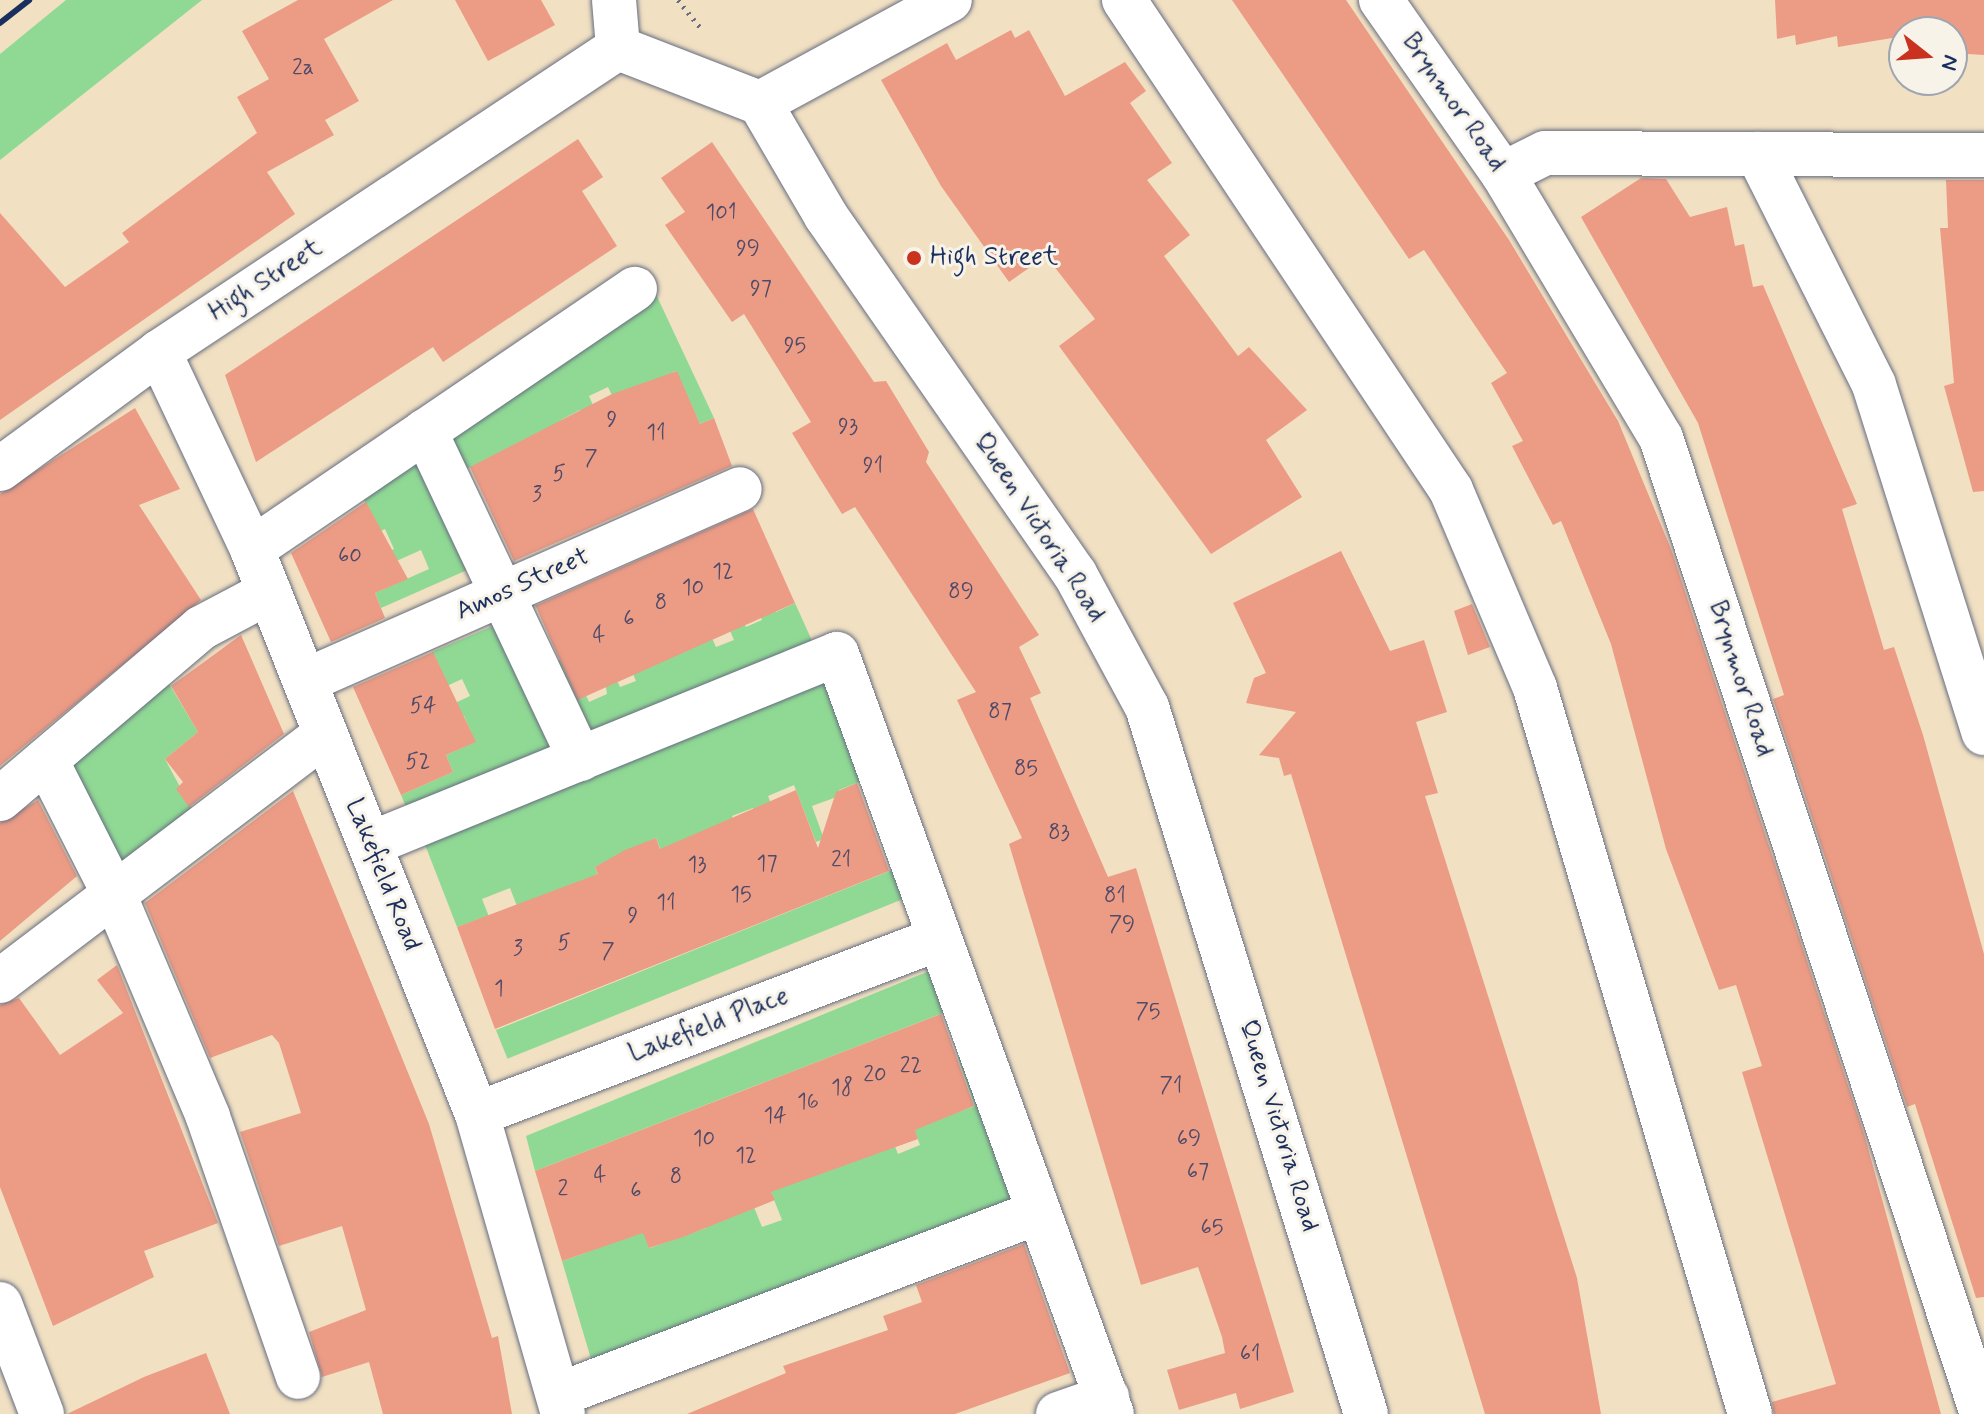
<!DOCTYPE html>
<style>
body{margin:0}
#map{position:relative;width:1984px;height:1414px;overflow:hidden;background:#f1e0c2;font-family:Mynerve,sans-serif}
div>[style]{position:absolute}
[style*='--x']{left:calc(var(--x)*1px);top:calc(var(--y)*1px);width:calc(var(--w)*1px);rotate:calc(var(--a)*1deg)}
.green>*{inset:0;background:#90d994;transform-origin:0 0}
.building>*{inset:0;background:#ec9c85;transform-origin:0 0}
.path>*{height:5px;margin-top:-2.5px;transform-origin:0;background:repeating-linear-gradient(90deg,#666d81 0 2px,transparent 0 8px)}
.roads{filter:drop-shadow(0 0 2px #666d81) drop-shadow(0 0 2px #666d81)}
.minor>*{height:44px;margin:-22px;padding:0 22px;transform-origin:22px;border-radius:22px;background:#fff}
.rail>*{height:6px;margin:-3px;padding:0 3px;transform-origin:3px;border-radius:3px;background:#1b2f5e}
.dots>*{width:22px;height:22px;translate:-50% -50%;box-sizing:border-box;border:4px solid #f7f3e8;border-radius:50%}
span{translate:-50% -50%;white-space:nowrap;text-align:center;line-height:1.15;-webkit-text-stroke:6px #f7f3e8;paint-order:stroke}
.number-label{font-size:22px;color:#4f4a68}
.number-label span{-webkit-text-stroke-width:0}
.street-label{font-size:26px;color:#1b2f5e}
.poi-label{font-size:26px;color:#1b2f5e}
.left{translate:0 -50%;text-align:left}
.north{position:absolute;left:1888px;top:16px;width:80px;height:80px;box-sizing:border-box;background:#f7f3e8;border:2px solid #9fa5b1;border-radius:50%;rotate:107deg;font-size:22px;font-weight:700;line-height:32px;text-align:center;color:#1b2f5e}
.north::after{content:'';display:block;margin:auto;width:28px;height:36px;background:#c8321e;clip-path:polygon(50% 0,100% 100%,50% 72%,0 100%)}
</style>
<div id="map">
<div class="green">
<div style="clip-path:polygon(66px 0,202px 0,0 160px,0 54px)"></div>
<div style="clip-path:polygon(654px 290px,714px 418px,700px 424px,676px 371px,657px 380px,638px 451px,608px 387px,589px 396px,616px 458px,604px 462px,580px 410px,561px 420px,585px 472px,486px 460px,464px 470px,444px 429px)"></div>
<div style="clip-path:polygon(421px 446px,474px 567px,381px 608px,375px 593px,429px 569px,421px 550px,363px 576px,358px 565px,394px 549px,385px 529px,350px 546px,371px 512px,357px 488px)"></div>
<div style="clip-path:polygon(740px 568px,776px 612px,795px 603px,813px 643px,586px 738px,551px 664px,568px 656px,589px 702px,607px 694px,599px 640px,620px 687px,636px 681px,615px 632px,692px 593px,716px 647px,734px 640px,710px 585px,724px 578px,746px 627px,762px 620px)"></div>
<div style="clip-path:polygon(500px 623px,556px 749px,407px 809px,401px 795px,453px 772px,446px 755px,475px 742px,464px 716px,433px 729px,427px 716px,470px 696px,462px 679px,419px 699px,440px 670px,432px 652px)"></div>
<div style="clip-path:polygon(830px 676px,870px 778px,839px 790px,855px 830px,847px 833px,834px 798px,812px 806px,824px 839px,816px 842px,794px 785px,768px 796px,791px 854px,774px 861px,753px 808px,732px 816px,750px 870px,679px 896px,656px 838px,595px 867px,616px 921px,535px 953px,510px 888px,482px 899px,507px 962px,501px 965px,482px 918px,457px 927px,422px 837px)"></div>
<div style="clip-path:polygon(165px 677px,198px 732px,165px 759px,195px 815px,122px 870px,70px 757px)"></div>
<div style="left:902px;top:866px;width:31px;height:438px;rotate:68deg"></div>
<div style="clip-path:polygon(934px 969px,951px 1010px,535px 1171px,526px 1136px)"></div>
<div style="clip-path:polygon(967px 1055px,1022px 1207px,591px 1359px,562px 1261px,588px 1252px,628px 1195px,650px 1248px,706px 1228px,735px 1160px,762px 1227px,782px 1220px,756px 1154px,881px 1111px,898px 1154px,920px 1145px,904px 1102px,950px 1115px,975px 1106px,958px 1058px)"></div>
</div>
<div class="building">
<div style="clip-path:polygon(298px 0,393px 0,324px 39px,359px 101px,325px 120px,334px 135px,267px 172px,295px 214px,0 420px,0 213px,65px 287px,129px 242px,122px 233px,257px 133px,237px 97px,269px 79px,242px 31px)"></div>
<div style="clip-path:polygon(455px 0,541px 0,555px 25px,488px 61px)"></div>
<div style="clip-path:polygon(1232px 0,1346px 0,1509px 240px,1618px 421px,1671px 549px,1865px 1137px,1941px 1414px,1774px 1414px,1772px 1402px,1836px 1384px,1742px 1072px,1762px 1066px,1736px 985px,1719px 990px,1666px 849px,1611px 644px,1561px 521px,1553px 525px,1512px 446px,1523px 441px,1491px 383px,1507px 373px,1424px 250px,1409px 259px)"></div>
<div style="clip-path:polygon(1775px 0,1984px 0,1984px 55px,1952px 53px,1952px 32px,1904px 32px,1904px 50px,1897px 50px,1898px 37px,1838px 47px,1837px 36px,1796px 45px,1795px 35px,1777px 39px)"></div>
<div style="clip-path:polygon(1011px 30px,1015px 38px,1029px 30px,1065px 96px,1125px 62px,1146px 91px,1130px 103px,1172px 163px,1147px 180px,1190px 235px,1164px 256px,1238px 356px,1249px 347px,1307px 410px,1266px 440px,1302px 497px,1211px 554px,1059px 346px,1095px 319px,1046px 256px,1009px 282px,941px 186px,881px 80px,947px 43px,956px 60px)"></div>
<div style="clip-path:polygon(578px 139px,603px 177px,582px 191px,617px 246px,443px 362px,433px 347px,256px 462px,225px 375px)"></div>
<div style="clip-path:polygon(712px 142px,874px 382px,886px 381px,929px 452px,926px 462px,1039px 635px,1019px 647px,1041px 693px,1030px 698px,1108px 877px,1136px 868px,1294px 1392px,1240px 1409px,1236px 1393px,1179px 1410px,1167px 1370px,1225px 1353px,1222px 1337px,1198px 1267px,1141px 1285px,1009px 844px,1022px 838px,957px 700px,976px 692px,855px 507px,842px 514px,817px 474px,792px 433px,811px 422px,744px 314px,732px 322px,665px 225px,685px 212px,661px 178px)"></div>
<div style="clip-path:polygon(1641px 178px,1666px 179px,1690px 217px,1727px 207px,1735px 246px,1744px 244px,1753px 287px,1763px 285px,1857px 504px,1842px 509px,1884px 650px,1894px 647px,1923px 735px,1984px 954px,1984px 1297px,1976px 1298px,1915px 1104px,1907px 1107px,1773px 699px,1784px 695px,1698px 423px,1581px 217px)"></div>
<div style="clip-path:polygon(1946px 180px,1984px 180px,1984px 491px,1973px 492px,1944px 386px,1954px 383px,1940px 228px,1948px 228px)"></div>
<div style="clip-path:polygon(677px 371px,700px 424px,714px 418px,732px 466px,514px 561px,470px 467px,612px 394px)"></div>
<div style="clip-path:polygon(135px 408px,180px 489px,139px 505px,201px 600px,0 766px,0 494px)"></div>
<div style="clip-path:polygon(366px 502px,408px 579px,375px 593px,385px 618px,331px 642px,291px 553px)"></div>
<div style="left:753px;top:509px;width:103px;height:238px;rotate:66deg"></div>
<div style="clip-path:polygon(1341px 551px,1390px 651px,1424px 640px,1447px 712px,1416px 722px,1438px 793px,1425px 796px,1577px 1278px,1601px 1414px,1485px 1414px,1291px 774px,1284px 776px,1279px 758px,1259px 755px,1296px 712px,1246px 703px,1254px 678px,1266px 673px,1233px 603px)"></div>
<div style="clip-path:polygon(1472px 604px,1490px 647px,1468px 655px,1454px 611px)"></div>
<div style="clip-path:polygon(241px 635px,284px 734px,189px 807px,176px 789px,183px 782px,165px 759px,198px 732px,171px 686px)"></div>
<div style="clip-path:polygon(433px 652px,476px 742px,446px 755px,453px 772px,401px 795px,353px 687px)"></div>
<div style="clip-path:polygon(857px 783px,889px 871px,495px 1029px,457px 927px,598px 874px,595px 867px,625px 850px,656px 838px,660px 849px,796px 790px,818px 848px,836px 792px)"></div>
<div style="clip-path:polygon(293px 791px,429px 1124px,492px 1338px,498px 1336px,512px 1414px,383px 1414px,369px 1362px,322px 1377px,309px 1332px,366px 1310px,342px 1226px,279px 1246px,240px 1132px,301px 1113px,279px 1043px,272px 1035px,210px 1058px,145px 903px)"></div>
<div style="clip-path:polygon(38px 800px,77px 876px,0 941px,0 823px)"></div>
<div style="clip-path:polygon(117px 965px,218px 1223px,144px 1251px,154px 1277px,53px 1326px,0 1187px,0 1005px,19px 998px,60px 1055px,123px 1013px,97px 980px)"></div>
<div style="clip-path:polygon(941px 1014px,974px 1106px,915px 1130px,918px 1139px,771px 1192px,775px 1200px,683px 1237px,649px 1248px,643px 1233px,562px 1261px,535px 1171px)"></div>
<div style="clip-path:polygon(1024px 1244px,1070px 1373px,955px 1414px,687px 1414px,786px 1373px,783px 1366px,888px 1330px,883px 1316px,922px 1302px,916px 1285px)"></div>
<div style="clip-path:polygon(206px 1353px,230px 1414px,67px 1414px,144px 1377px)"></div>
</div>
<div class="path">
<div style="--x:678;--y:0;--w:38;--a:51"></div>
</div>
<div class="roads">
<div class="minor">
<div style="--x:614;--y:0;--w:48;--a:85.2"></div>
<div style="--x:618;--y:48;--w:152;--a:21.2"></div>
<div style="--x:760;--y:103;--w:131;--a:59.7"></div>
<div style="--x:826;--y:216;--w:436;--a:55.2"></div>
<div style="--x:1075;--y:574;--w:151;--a:61.6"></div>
<div style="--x:1147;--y:707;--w:740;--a:72.79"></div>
<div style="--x:1124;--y:0;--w:589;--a:56.28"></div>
<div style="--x:1451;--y:490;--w:215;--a:67"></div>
<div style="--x:1535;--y:688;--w:757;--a:73.5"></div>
<div style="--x:1381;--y:0;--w:213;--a:55"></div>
<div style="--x:1503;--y:174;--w:308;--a:59.1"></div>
<div style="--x:1661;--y:438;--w:1027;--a:71.79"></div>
<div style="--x:760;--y:103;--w:216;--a:-28.5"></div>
<div style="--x:1758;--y:154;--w:258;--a:63.3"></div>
<div style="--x:1874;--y:385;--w:365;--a:72.5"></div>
<div style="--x:1503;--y:174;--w:47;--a:-26.6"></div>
<div style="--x:1545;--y:153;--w:439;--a:0.3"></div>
<div style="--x:159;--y:352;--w:218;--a:64.7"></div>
<div style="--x:252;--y:549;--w:608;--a:68.29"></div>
<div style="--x:477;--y:1114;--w:312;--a:74"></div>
<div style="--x:425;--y:431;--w:363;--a:64.7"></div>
<div style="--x:0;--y:469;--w:197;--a:-36.3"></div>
<div style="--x:159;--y:352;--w:551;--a:-33.52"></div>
<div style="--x:252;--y:549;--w:463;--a:-34.2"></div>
<div style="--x:305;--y:681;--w:475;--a:-23.8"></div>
<div style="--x:46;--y:760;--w:150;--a:63.1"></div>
<div style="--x:114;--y:894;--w:242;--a:67.1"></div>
<div style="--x:208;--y:1117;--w:275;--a:70.9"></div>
<div style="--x:0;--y:799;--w:264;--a:-40.4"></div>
<div style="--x:201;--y:628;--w:77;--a:-27.9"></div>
<div style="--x:370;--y:844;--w:504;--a:-22.14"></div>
<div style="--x:837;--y:654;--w:808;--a:70.11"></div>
<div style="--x:0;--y:981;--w:409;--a:-37.2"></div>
<div style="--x:477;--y:1114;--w:495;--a:-20.8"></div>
<div style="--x:0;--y:1304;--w:118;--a:69.1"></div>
<div style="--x:558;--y:1395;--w:511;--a:-20.84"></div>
<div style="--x:1058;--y:1414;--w:52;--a:-19.1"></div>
</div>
</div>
<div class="rail">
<div style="--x:0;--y:23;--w:37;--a:-38"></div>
</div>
<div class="dots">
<div style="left:914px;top:258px;background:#c8321e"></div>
</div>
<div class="number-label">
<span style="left:303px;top:69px">2a</span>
<span style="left:721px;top:214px">101</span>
<span style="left:748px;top:250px">99</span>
<span style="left:761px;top:290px">97</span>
<span style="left:795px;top:347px">95</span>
<span style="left:612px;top:421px">9</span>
<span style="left:848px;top:428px">93</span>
<span style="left:656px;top:434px">11</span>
<span style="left:591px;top:460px">7</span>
<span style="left:873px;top:467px">91</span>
<span style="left:559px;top:475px">5</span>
<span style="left:537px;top:496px">3</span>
<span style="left:350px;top:557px">60</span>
<span style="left:723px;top:573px">12</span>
<span style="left:693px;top:589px">10</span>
<span style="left:961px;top:593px">89</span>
<span style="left:661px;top:604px">8</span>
<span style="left:629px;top:620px">6</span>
<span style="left:599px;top:636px">4</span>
<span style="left:423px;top:707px">54</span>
<span style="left:1000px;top:713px">87</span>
<span style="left:418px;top:763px">52</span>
<span style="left:1026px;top:770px">85</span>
<span style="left:1059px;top:834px">83</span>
<span style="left:841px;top:861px">21</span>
<span style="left:767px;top:865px">17</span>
<span style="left:697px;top:866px">13</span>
<span style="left:741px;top:896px">15</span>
<span style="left:1115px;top:897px">81</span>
<span style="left:666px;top:904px">11</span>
<span style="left:633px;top:917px">9</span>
<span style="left:1122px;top:926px">79</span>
<span style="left:564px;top:944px">5</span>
<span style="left:518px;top:950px">3</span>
<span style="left:608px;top:953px">7</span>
<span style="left:499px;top:990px">1</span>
<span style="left:1148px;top:1013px">75</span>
<span style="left:911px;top:1067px">22</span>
<span style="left:875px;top:1076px">20</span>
<span style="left:1171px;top:1087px">71</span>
<span style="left:842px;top:1089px">18</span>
<span style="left:808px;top:1103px">16</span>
<span style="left:775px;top:1117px">14</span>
<span style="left:704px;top:1140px">10</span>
<span style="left:1189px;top:1140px">69</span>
<span style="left:746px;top:1157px">12</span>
<span style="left:1198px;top:1173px">67</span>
<span style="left:600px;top:1176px">4</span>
<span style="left:676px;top:1178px">8</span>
<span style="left:563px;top:1190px">2</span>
<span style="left:636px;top:1192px">6</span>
<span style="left:1212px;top:1229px">65</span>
<span style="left:1250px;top:1355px">61</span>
</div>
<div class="street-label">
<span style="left:1453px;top:103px;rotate:55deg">Brynmor Road</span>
<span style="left:266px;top:281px;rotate:-33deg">High Street</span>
<span style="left:1039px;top:528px;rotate:57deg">Queen Victoria Road</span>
<span style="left:523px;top:585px;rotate:-24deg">Amos Street</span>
<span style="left:1740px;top:679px;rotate:72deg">Brynmor Road</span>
<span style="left:382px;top:875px;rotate:68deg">Lakefield Road</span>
<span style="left:709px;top:1026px;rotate:-21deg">Lakefield Place</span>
<span style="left:1278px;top:1126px;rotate:73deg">Queen Victoria Road</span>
</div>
<div class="poi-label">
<span class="left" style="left:930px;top:258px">High Street</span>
</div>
<div class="north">N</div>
</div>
